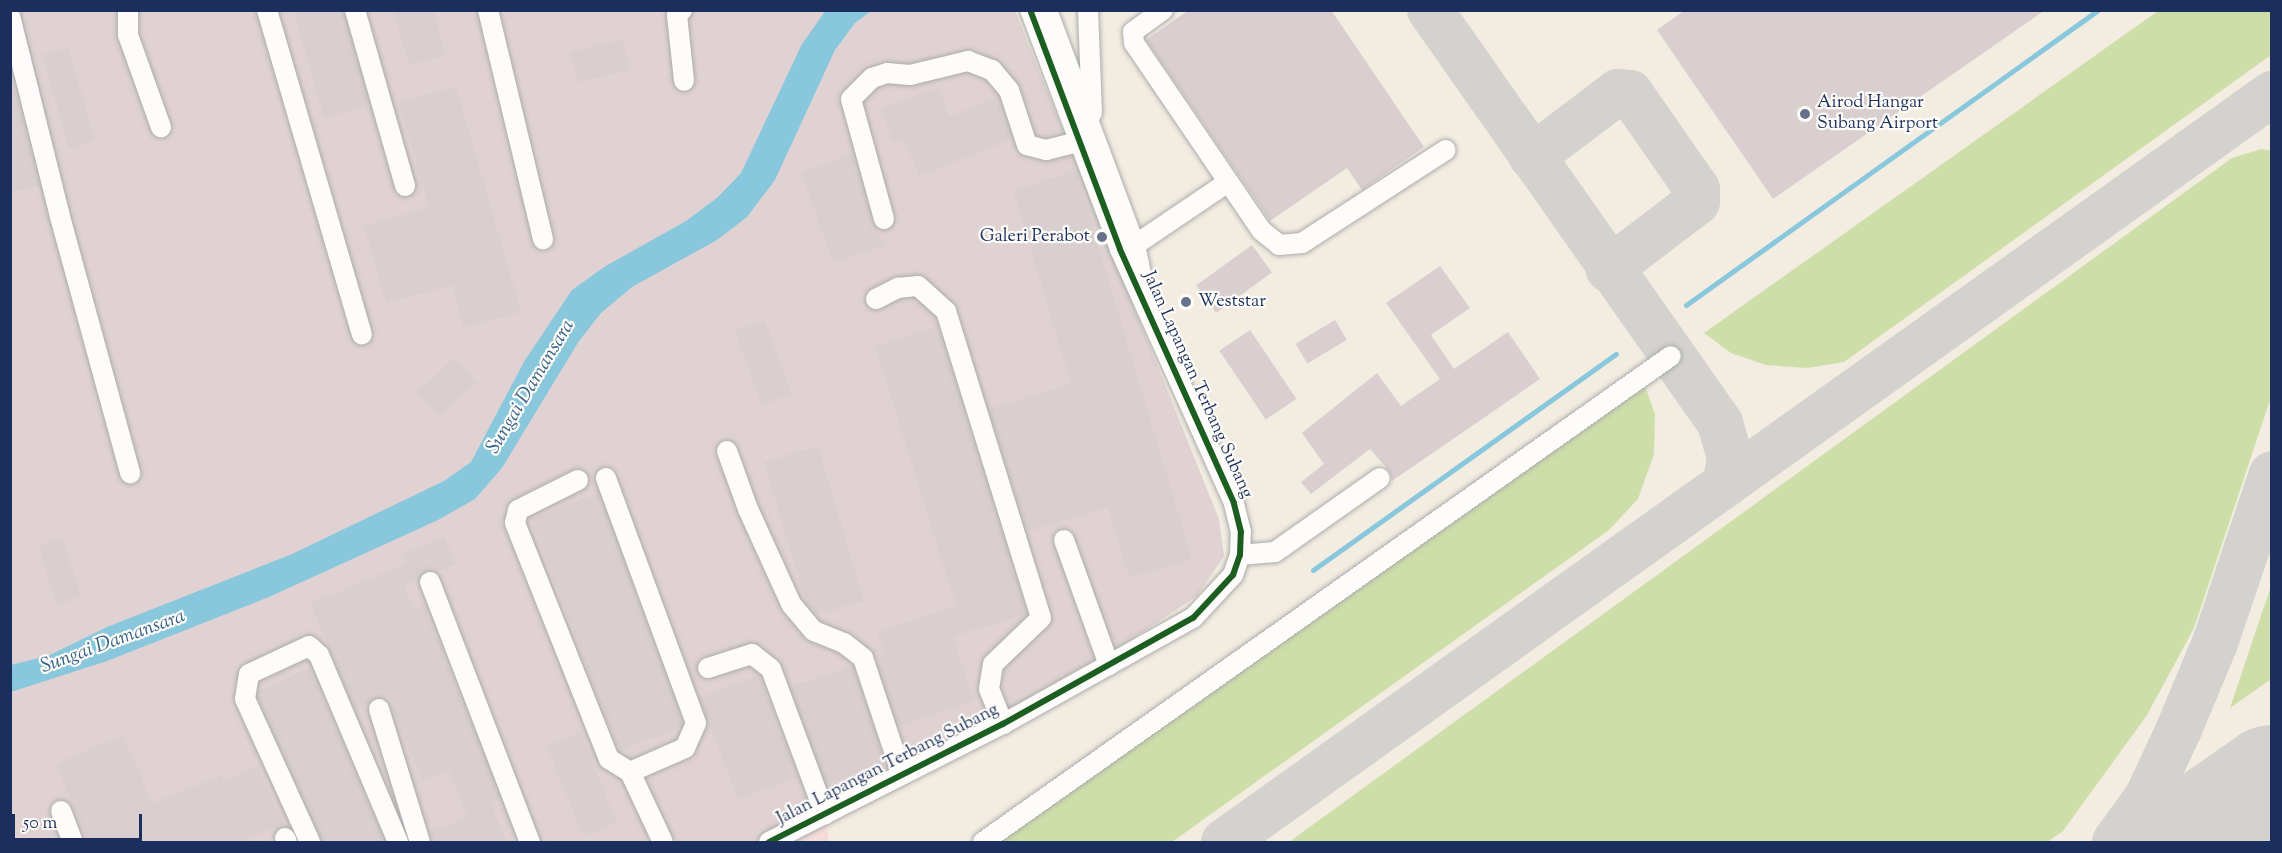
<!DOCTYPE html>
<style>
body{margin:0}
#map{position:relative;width:2282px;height:853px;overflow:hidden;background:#f2ece1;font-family:"Sorts Mill Goudy",serif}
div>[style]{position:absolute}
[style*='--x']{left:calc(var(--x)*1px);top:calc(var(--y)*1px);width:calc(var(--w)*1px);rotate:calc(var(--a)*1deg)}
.built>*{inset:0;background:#f5dcd9}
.industrial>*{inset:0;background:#e0d2d3}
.green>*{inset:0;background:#cedea9}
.water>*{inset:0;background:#89c8dc}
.stream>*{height:5px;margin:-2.5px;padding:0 2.5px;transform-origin:2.5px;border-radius:2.5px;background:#89c8dc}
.taxiway>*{height:46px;margin:-23px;padding:0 23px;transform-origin:23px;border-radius:23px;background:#d4d2ce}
.runway>*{height:118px;margin:-59px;padding:0 59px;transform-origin:59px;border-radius:59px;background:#d4d2ce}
.building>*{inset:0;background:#dacfd0;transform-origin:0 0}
.roads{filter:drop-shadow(0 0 2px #acacab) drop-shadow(0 0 2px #acacab)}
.minor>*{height:20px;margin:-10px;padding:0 10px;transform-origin:10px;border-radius:10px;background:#fdfcfa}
.cycleway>*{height:6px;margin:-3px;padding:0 3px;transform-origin:3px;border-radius:3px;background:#1b5e20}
.dots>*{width:16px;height:16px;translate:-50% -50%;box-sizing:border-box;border:3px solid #fdfcf7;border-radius:50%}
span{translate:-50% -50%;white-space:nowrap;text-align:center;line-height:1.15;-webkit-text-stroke:4.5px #fdfcf7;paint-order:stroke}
.poi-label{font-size:18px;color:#1b2f5e}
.left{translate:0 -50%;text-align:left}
.right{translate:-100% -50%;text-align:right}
.street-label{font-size:18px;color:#1b2f5e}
.water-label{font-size:20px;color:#325f89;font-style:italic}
.frame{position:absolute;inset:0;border:12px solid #1b2f5e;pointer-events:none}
.scale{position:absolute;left:12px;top:814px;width:130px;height:27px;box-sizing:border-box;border:3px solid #1b2f5e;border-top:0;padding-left:8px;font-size:18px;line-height:21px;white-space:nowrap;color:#1b2f5e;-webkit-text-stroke:4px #fdfcf7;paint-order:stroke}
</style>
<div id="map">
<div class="built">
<div style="clip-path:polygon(825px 814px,829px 842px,777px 842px)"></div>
</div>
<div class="industrial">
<div style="clip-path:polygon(10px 11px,1015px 11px,1219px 519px,1224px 556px,1197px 596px,1003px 724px,769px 842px,11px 842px)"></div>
</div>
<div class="green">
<div style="clip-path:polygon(2158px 11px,2271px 11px,2271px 55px,1844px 362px,1807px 368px,1766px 365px,1731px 353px,1704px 333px)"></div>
<div style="clip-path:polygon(2261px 149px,2272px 151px,2271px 397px,2194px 628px,2147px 715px,2063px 831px,2047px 842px,1289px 842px,2232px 158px)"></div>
<div style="clip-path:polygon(1643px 381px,1655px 414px,1654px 454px,1638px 499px,1609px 530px,1172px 842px,993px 842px)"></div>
<div style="clip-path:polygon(2271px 586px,2271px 679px,2230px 708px)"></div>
</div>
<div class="water">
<div style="clip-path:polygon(826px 10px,871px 11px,855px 23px,835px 50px,775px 180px,747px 217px,717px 240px,632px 287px,601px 313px,579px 341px,502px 468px,475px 499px,438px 520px,269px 597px,107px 661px,11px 692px,11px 665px,50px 655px,107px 627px,292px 554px,444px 481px,471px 462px,525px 360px,572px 290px,604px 267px,686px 221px,718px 197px,741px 173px,802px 44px)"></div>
</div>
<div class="stream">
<div style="--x:1686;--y:305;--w:507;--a:-35.6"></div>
<div style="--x:1313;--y:570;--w:372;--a:-35.5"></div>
</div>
<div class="taxiway">
<div style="--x:1430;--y:10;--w:505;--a:54.92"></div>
<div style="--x:1720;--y:423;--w:36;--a:74"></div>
<div style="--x:1730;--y:458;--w:27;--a:100"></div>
<div style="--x:1532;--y:157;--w:108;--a:-37.1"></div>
<div style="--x:1618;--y:92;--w:12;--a:5"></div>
<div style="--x:1630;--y:93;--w:117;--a:55.1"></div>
<div style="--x:1697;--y:189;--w:13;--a:90"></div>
<div style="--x:1697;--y:202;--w:111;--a:142.7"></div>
<div style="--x:1224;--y:842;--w:1288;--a:-35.52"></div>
<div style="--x:2115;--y:842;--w:57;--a:-54.3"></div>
<div style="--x:2148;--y:796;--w:74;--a:-65.2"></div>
<div style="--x:2179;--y:729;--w:93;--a:-67.3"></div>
<div style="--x:2215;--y:643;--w:178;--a:-71.4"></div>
</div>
<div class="runway">
<div style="--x:2189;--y:842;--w:101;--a:-34.9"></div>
</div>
<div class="building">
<div style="clip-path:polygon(293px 10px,343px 10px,369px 105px,324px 118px)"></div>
<div style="clip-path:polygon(393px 10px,434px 10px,446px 55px,409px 66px)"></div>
<div style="clip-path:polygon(1189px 10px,1331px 10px,1424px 147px,1362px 190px,1347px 168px,1270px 221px,1146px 40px)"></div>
<div style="clip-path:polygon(1685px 10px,2045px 10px,1773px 199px,1657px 30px)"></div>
<div style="left:622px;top:39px;width:32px;height:53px;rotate:76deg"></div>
<div style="left:68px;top:47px;width:98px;height:27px;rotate:74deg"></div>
<div style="clip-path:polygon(456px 86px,521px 312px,464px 328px,452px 285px,386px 303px,364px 226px,429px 207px,399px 102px)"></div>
<div style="clip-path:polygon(939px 87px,949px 116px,999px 97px,1012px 139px,919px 176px,904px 139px,893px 143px,881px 109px)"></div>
<div style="clip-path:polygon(10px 91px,15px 91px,40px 185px,10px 193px)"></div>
<div style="clip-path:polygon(853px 154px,872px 222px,885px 245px,833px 263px,801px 172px)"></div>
<div style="clip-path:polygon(1076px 171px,1192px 559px,1129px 578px,1108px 508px,1027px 532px,989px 409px,1071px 384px,1013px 190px)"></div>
<div style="left:1252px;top:245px;width:34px;height:69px;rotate:54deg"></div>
<div style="clip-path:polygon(1440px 266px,1470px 308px,1431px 335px,1454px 369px,1508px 332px,1540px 379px,1392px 481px,1390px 472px,1370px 449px,1311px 494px,1301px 482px,1324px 464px,1302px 433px,1377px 373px,1401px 406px,1440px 379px,1386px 303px)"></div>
<div style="left:765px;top:320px;width:79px;height:32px;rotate:70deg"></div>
<div style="left:1335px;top:320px;width:23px;height:46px;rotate:59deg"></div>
<div style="clip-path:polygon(938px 326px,1027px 614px,953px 637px,974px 701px,898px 726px,876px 659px,885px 656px,877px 632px,956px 606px,875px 346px)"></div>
<div style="left:1250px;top:330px;width:83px;height:37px;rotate:56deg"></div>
<div style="left:454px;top:358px;width:33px;height:50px;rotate:47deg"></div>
<div style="clip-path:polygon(818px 446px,864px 601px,816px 615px,806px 603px,764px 462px)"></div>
<div style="clip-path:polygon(599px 493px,683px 723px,681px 727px,619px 751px,531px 519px)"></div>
<div style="clip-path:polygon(444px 537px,456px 564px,436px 572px,425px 571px,418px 579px,404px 585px,414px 610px,424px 606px,482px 751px,500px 798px,490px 802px,507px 843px,433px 843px,430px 832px,467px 817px,449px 770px,422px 781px,388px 695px,355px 709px,310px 603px,407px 564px,403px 554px)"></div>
<div style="left:63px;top:538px;width:62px;height:26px;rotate:73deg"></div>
<div style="left:853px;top:666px;width:104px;height:66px;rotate:72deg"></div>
<div style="clip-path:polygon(311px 667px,385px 843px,322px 843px,257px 697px,258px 691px)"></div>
<div style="left:759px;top:675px;width:109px;height:64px;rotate:69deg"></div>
<div style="left:580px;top:732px;width:98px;height:36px;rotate:68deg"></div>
<div style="clip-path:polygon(123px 735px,152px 803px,221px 775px,223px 781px,257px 766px,283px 824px,235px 843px,89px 843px,56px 764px)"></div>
</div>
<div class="roads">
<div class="minor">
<div style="--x:128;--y:10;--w:25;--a:90"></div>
<div style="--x:128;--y:35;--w:98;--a:70.3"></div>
<div style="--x:267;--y:10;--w:338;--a:73.7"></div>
<div style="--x:355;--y:10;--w:183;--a:74.1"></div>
<div style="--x:488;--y:10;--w:236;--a:76.5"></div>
<div style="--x:682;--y:10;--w:7;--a:135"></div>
<div style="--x:677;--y:15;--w:66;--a:83.9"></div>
<div style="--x:1047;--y:10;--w:251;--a:69.5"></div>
<div style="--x:1135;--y:245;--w:34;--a:78"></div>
<div style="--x:1088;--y:10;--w:103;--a:87.8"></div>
<div style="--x:1163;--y:10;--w:37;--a:144"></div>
<div style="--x:1133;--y:32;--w:11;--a:85"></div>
<div style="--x:1134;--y:43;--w:227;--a:55.8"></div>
<div style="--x:1262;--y:231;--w:22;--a:39"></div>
<div style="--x:1279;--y:245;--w:23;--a:-5"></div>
<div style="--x:1302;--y:243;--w:171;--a:-32.9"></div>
<div style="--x:10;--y:16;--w:203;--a:76"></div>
<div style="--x:59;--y:213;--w:270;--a:74.7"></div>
<div style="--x:884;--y:219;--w:124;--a:-105.4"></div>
<div style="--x:851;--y:99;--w:30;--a:-45"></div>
<div style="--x:872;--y:78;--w:16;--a:-18"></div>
<div style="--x:887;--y:73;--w:23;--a:5"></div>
<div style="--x:910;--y:75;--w:60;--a:-13.6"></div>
<div style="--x:968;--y:61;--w:26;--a:21"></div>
<div style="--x:992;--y:70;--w:26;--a:50"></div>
<div style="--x:1009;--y:90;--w:58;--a:71.9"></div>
<div style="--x:1027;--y:145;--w:20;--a:15"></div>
<div style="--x:1046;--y:150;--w:34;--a:-14"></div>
<div style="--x:1135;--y:245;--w:112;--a:-34.1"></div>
<div style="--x:876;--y:299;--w:25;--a:-27"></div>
<div style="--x:898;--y:288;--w:20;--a:-6"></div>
<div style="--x:918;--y:286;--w:38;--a:42"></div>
<div style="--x:946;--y:311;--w:321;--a:72.8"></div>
<div style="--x:1041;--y:618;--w:66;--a:136.2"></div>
<div style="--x:993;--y:664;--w:25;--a:99"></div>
<div style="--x:989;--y:689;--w:38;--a:68"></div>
<div style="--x:727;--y:451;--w:62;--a:70.1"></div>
<div style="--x:748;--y:509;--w:104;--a:65.6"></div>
<div style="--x:791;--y:604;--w:35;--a:50"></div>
<div style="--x:814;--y:631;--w:32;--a:22"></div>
<div style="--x:844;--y:643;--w:24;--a:38"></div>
<div style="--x:863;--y:658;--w:123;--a:71.6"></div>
<div style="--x:578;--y:480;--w:67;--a:153.4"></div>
<div style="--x:518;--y:510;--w:13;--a:103"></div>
<div style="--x:515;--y:523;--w:254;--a:68.3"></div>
<div style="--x:609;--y:759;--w:25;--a:32"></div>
<div style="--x:630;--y:772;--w:60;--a:-23.6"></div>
<div style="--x:685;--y:748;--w:27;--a:-66"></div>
<div style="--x:696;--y:723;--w:261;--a:-110.2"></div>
<div style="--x:1064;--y:540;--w:133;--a:70.2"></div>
<div style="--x:1240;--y:555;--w:35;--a:-5"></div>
<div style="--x:1275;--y:552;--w:128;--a:-35.2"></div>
<div style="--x:430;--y:582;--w:279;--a:69"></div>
<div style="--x:708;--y:668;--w:46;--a:-17.7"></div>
<div style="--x:752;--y:654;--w:24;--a:38"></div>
<div style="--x:771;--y:669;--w:155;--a:69.6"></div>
<div style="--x:379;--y:709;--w:139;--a:72.9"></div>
<div style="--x:630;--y:772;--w:77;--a:64.8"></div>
<div style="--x:61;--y:811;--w:33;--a:69"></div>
<div style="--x:285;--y:838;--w:4;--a:63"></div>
<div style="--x:310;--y:842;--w:157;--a:-114.4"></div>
<div style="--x:245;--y:699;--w:25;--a:-81"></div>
<div style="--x:249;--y:674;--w:66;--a:-25"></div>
<div style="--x:309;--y:646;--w:13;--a:42"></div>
<div style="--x:319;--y:655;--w:203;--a:67.1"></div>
<div style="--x:769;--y:842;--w:262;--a:-26.8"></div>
<div style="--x:1003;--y:724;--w:218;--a:-29.2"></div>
<div style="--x:1193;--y:618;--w:59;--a:-47.1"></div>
<div style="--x:1233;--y:575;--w:21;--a:-71"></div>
<div style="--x:1240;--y:555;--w:23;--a:-88"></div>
<div style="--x:1241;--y:532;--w:30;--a:-104"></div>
<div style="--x:1234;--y:503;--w:278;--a:-114.2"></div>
<div style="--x:1120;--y:249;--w:255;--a:-110.6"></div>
<div style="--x:983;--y:842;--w:842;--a:-35.24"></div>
</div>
</div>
<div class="cycleway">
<div style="--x:769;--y:842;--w:262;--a:-26.8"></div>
<div style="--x:1003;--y:724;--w:218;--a:-29.2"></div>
<div style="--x:1193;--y:618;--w:59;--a:-47.1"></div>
<div style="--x:1233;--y:575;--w:21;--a:-71"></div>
<div style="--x:1240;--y:555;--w:23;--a:-88"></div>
<div style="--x:1241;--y:532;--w:30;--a:-104"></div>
<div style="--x:1234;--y:503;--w:278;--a:-114.2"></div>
<div style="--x:1120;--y:249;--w:255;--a:-110.6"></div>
</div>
<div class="dots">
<div style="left:1805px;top:114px;background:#66718c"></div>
<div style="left:1102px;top:237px;background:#66718c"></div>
<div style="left:1186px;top:302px;background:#66718c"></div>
</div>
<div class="poi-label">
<span class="left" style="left:1817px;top:114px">Airod Hangar<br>Subang Airport</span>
<span class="right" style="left:1090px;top:237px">Galeri Perabot</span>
<span class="left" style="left:1198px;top:302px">Weststar</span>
</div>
<div class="street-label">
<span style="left:1197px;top:385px;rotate:66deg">Jalan Lapangan Terbang Subang</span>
<span style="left:888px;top:765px;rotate:-27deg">Jalan Lapangan Terbang Subang</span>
</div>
<div class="water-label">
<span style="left:531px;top:387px;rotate:-59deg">Sungai Damansara</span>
<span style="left:113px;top:642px;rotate:-20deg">Sungai Damansara</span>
</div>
<div class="frame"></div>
<div class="scale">50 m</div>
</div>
